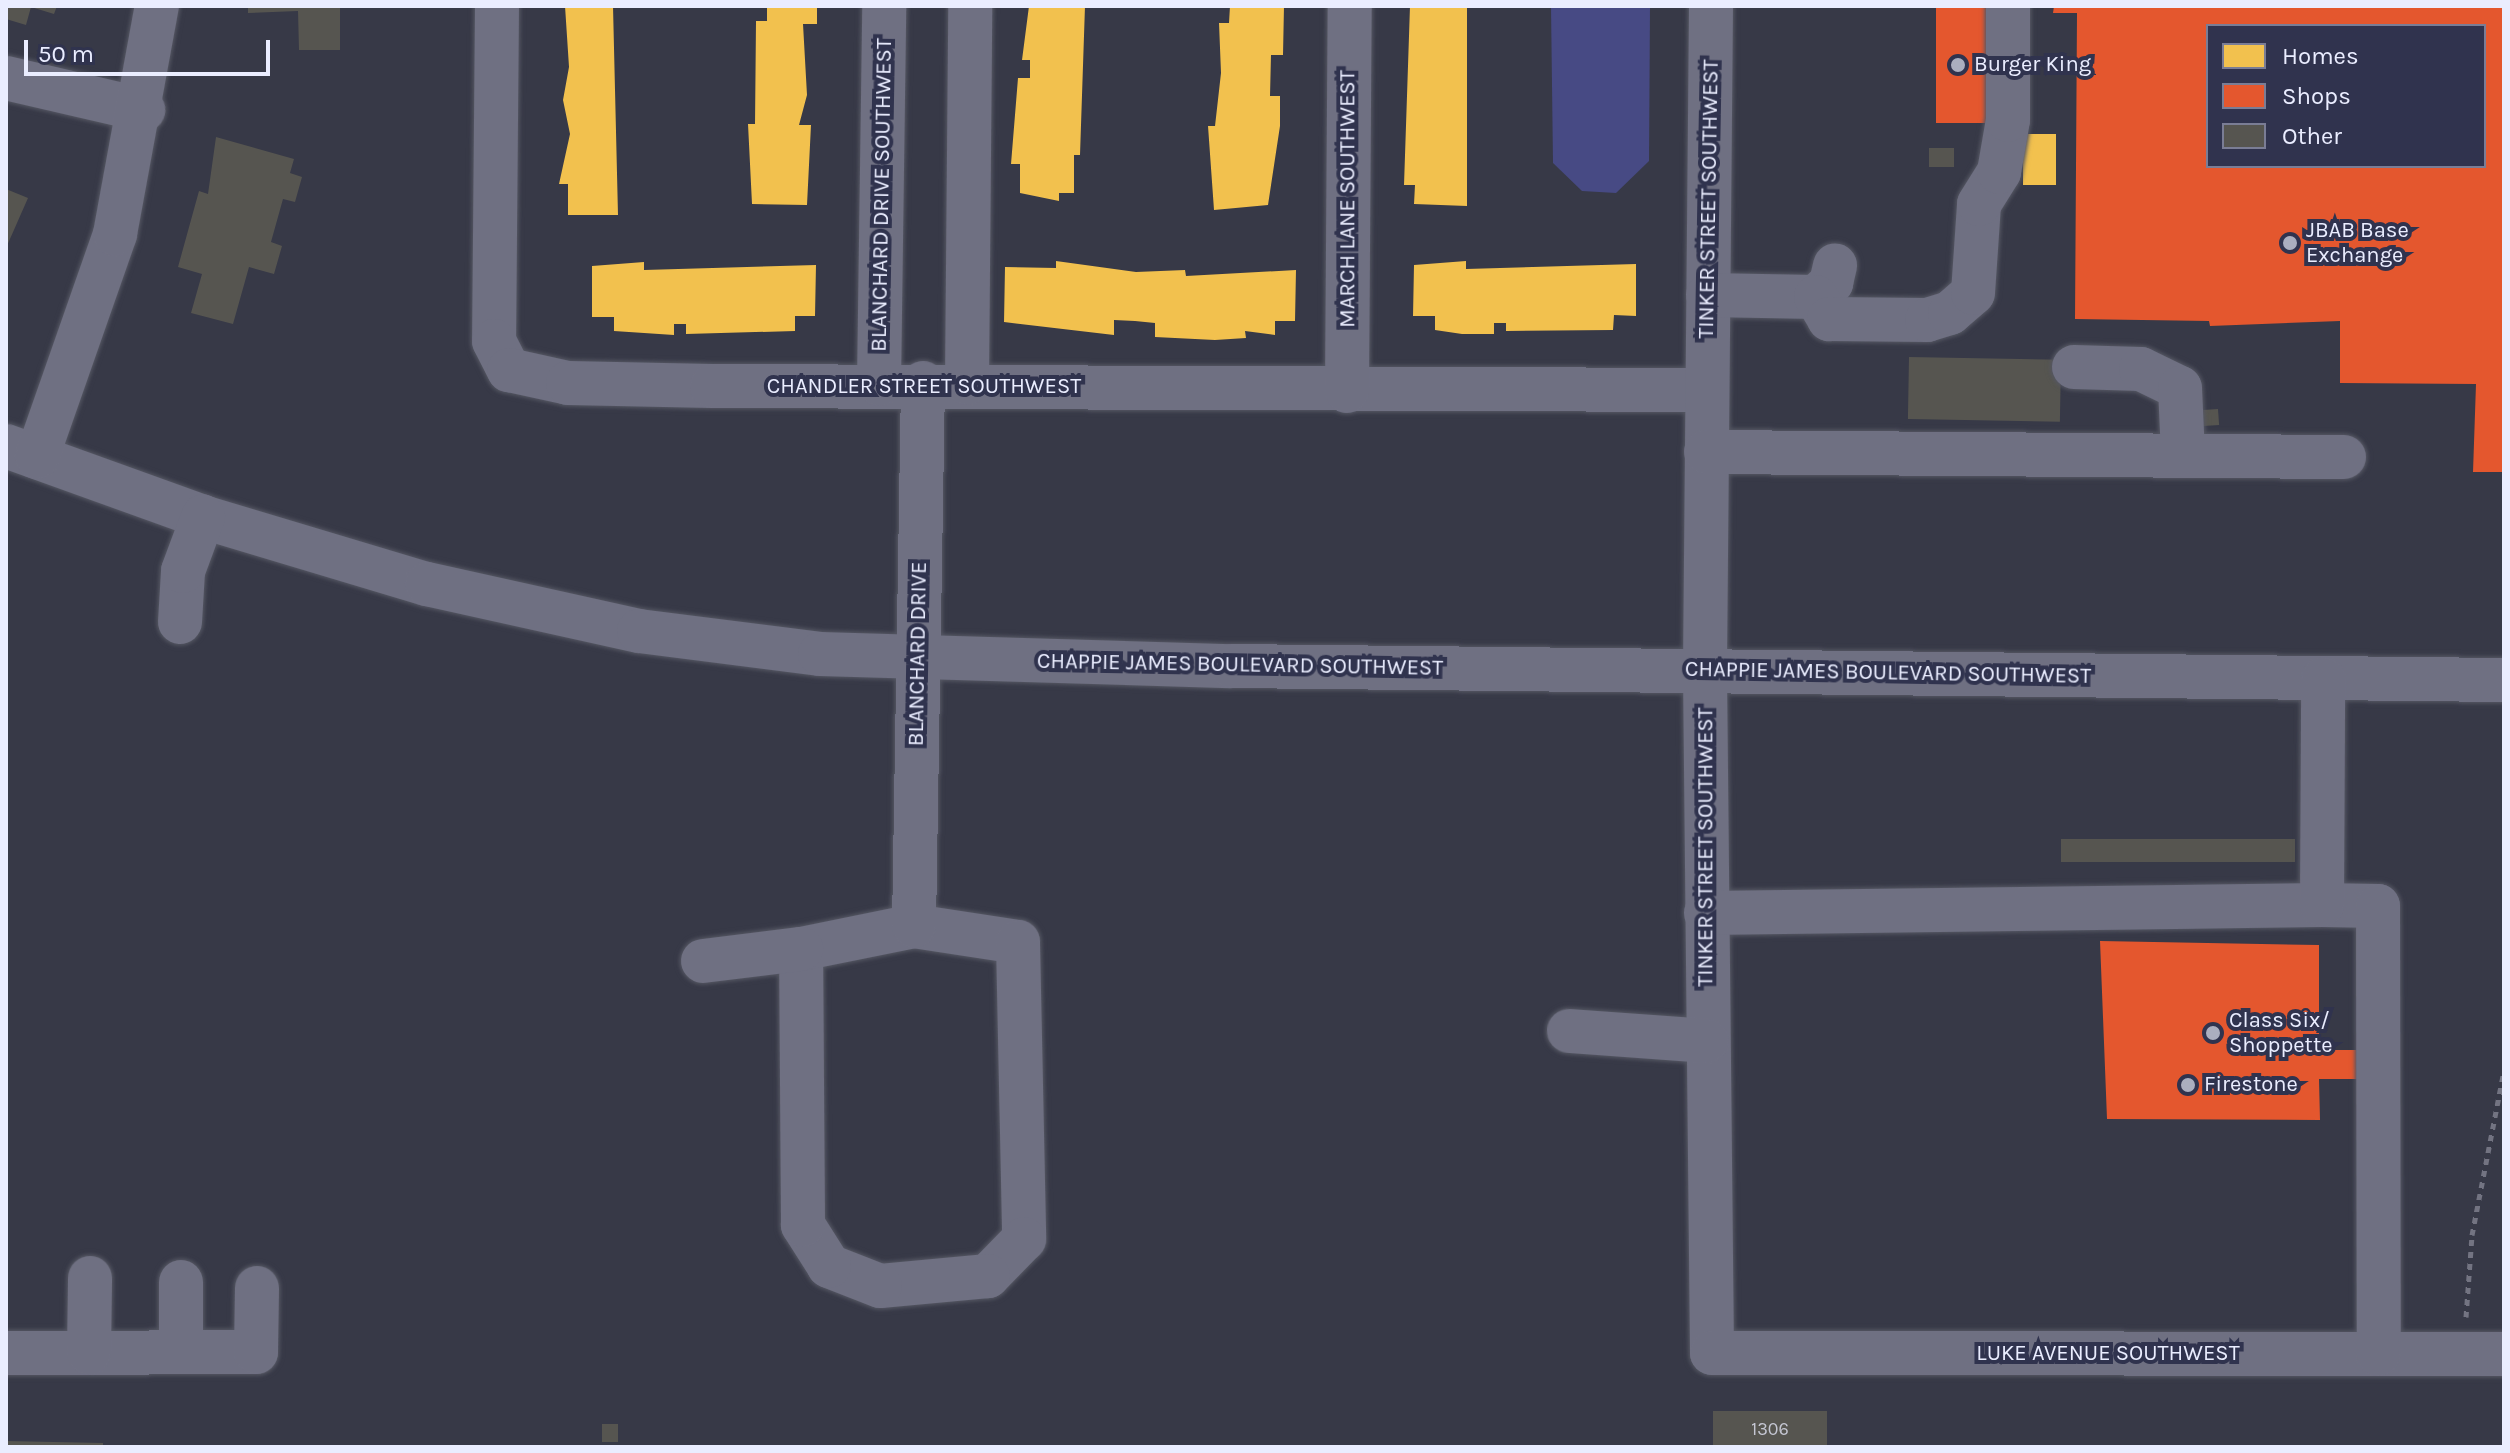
<!DOCTYPE html>
<style>
body{margin:0}
#map{position:relative;width:2510px;height:1453px;overflow:hidden;background:#373947;font-family:Karla,sans-serif}
div>[style]{position:absolute}
[style*='--x']{left:calc(var(--x)*1px);top:calc(var(--y)*1px);width:calc(var(--w)*1px);rotate:calc(var(--a)*1deg)}
.green>*{inset:0;background:#474a84}
.homes>*{inset:0;background:#f2c14e;transform-origin:0 0}
.shops>*{inset:0;background:#e4572e;transform-origin:0 0}
.building>*{inset:0;background:#565550;transform-origin:0 0}
.path>*{height:5px;margin-top:-2.5px;transform-origin:0;background:repeating-linear-gradient(90deg,#737482 0 6px,transparent 0 12px)}
.roads{filter:drop-shadow(0 0 2px #555763) drop-shadow(0 0 2px #555763)}
.minor>*{height:44px;margin:-22px;padding:0 22px;transform-origin:22px;border-radius:22px;background:#6f7082}
.dots>*{width:22px;height:22px;translate:-50% -50%;box-sizing:border-box;border:4px solid #30334e;border-radius:50%}
span{translate:-50% -50%;white-space:nowrap;text-align:center;line-height:1.15;-webkit-text-stroke:8px #30334e;paint-order:stroke}
.number-label{font-size:18px;color:#c5c7d3}
.number-label span{-webkit-text-stroke-width:0}
.poi-label{font-size:22px;color:#eaedff}
.left{translate:0 -50%;text-align:left}
.street-label{font-size:22px;color:#eaedff}
.frame{position:absolute;inset:0;border:8px solid #eaedff;pointer-events:none}
.legend{position:absolute;left:2206px;top:24px;width:280px;height:144px;box-sizing:border-box;background:#30334e;border:2px solid #7a7d95;margin:0;padding:10px 14px;list-style:none;font-size:24px;color:#eaedff}
.legend li{display:flex;align-items:center;gap:16px;height:40px}
.legend b{width:40px;border:2px solid #7a7d95}
.scale{position:absolute;left:24px;top:40px;width:246px;height:36px;box-sizing:border-box;border:4px solid #eaedff;border-top:0;padding-left:10px;font-size:24px;line-height:28px;white-space:nowrap;color:#eaedff;-webkit-text-stroke:6px #30334e;paint-order:stroke}
</style>
<div id="map">
<div class="green">
<div style="clip-path:polygon(1551px 6px,1650px 6px,1649px 161px,1616px 193px,1582px 191px,1553px 163px)"></div>
</div>
<div class="homes">
<div style="clip-path:polygon(565px 6px,613px 6px,618px 215px,568px 215px,568px 184px,559px 184px,570px 134px,563px 100px,569px 67px)"></div>
<div style="clip-path:polygon(767px 6px,817px 6px,817px 24px,803px 24px,807px 95px,799px 125px,811px 125px,807px 205px,752px 204px,748px 124px,755px 124px,756px 21px,767px 21px)"></div>
<div style="clip-path:polygon(1029px 6px,1085px 6px,1080px 155px,1074px 155px,1074px 193px,1059px 193px,1059px 201px,1020px 193px,1020px 164px,1011px 164px,1018px 78px,1030px 78px,1030px 60px,1022px 60px)"></div>
<div style="clip-path:polygon(1230px 6px,1284px 6px,1283px 55px,1271px 55px,1270px 96px,1280px 96px,1280px 126px,1268px 205px,1214px 210px,1208px 126px,1215px 126px,1221px 73px,1219px 23px,1229px 23px)"></div>
<div style="clip-path:polygon(1410px 6px,1467px 6px,1467px 206px,1414px 204px,1415px 185px,1404px 185px)"></div>
<div style="left:2023px;top:134px;width:33px;height:51px"></div>
<div style="clip-path:polygon(1056px 261px,1136px 272px,1185px 270px,1186px 276px,1296px 270px,1295px 321px,1275px 321px,1275px 335px,1245px 331px,1246px 338px,1215px 340px,1155px 337px,1155px 323px,1135px 321px,1114px 320px,1114px 335px,1004px 322px,1005px 267px,1056px 268px)"></div>
<div style="clip-path:polygon(1466px 261px,1466px 269px,1636px 264px,1636px 316px,1614px 315px,1613px 330px,1506px 331px,1506px 323px,1494px 323px,1494px 334px,1462px 334px,1435px 330px,1435px 316px,1413px 316px,1414px 265px)"></div>
<div style="clip-path:polygon(644px 262px,644px 270px,816px 265px,815px 316px,795px 316px,795px 331px,686px 334px,686px 324px,674px 324px,674px 335px,614px 331px,614px 317px,592px 317px,592px 266px)"></div>
</div>
<div class="shops">
<div style="left:1936px;top:6px;width:59px;height:117px"></div>
<div style="clip-path:polygon(evenodd,2054px 6px,2504px 6px,2504px 472px,2473px 472px,2476px 384px,2340px 383px,2340px 321px,2210px 326px,2209px 321px,2075px 319px,2077px 13px,2053px 13px,2054px 6px,2208px 26px,2484px 26px,2484px 166px,2208px 166px,2208px 26px)"></div>
<div style="clip-path:polygon(2100px 941px,2319px 945px,2319px 1050px,2362px 1050px,2361px 1079px,2319px 1079px,2320px 1120px,2107px 1119px)"></div>
</div>
<div class="building">
<div style="clip-path:polygon(6px 6px,57px 6px,54px 14px,31px 7px,26px 25px,6px 19px)"></div>
<div style="clip-path:polygon(248px 6px,340px 6px,340px 50px,299px 50px,298px 11px,248px 13px)"></div>
<div style="clip-path:polygon(216px 137px,294px 159px,290px 173px,302px 177px,295px 202px,283px 199px,271px 242px,282px 246px,274px 274px,249px 267px,233px 324px,191px 313px,202px 274px,178px 267px,199px 191px,208px 194px)"></div>
<div style="left:1929px;top:148px;width:25px;height:19px"></div>
<div style="clip-path:polygon(6px 189px,28px 198px,6px 248px)"></div>
<div style="left:1909px;top:357px;width:152px;height:62px;rotate:1deg"></div>
<div style="left:2218px;top:409px;width:16px;height:19px;rotate:86deg"></div>
<div style="left:2061px;top:839px;width:234px;height:23px"></div>
<div style="left:1713px;top:1411px;width:114px;height:36px"></div>
<div style="left:602px;top:1424px;width:16px;height:18px"></div>
<div style="clip-path:polygon(6px 1441px,103px 1443px,103px 1447px,6px 1447px)"></div>
</div>
<div class="path">
<div style="--x:2466;--y:1317;--w:82;--a:-85.8"></div>
<div style="--x:2472;--y:1235;--w:168;--a:-79"></div>
</div>
<div class="roads">
<div class="minor">
<div style="--x:497;--y:6;--w:335;--a:90.5"></div>
<div style="--x:494;--y:341;--w:33;--a:63"></div>
<div style="--x:509;--y:370;--w:60;--a:12.4"></div>
<div style="--x:568;--y:383;--w:144;--a:1.2"></div>
<div style="--x:712;--y:386;--w:995;--a:0.23"></div>
<div style="--x:1711;--y:6;--w:666;--a:90.52"></div>
<div style="--x:1705;--y:672;--w:681;--a:89.41"></div>
<div style="--x:1712;--y:1353;--w:792;--a:0.07"></div>
<div style="--x:6;--y:78;--w:141;--a:13.1"></div>
<div style="--x:1708;--y:295;--w:108;--a:1.1"></div>
<div style="--x:1816;--y:297;--w:21;--a:-43"></div>
<div style="--x:1831;--y:283;--w:18;--a:-77"></div>
<div style="--x:1816;--y:297;--w:26;--a:59"></div>
<div style="--x:1829;--y:319;--w:98;--a:0.6"></div>
<div style="--x:1927;--y:320;--w:24;--a:-17"></div>
<div style="--x:1950;--y:313;--w:30;--a:-41"></div>
<div style="--x:1973;--y:293;--w:89;--a:-86.1"></div>
<div style="--x:1979;--y:204;--w:38;--a:-58"></div>
<div style="--x:1999;--y:172;--w:53;--a:-80.2"></div>
<div style="--x:2008;--y:120;--w:114;--a:-90"></div>
<div style="--x:2074;--y:367;--w:67;--a:1.7"></div>
<div style="--x:2141;--y:369;--w:43;--a:26"></div>
<div style="--x:2180;--y:388;--w:67;--a:87.4"></div>
<div style="--x:967;--y:383;--w:377;--a:-89.5"></div>
<div style="--x:879;--y:384;--w:378;--a:-89.2"></div>
<div style="--x:1347;--y:391;--w:385;--a:-89.6"></div>
<div style="--x:6;--y:446;--w:209;--a:19.8"></div>
<div style="--x:203;--y:517;--w:234;--a:16.7"></div>
<div style="--x:427;--y:584;--w:217;--a:12.5"></div>
<div style="--x:639;--y:631;--w:182;--a:7.2"></div>
<div style="--x:820;--y:654;--w:411;--a:1.7"></div>
<div style="--x:1231;--y:666;--w:1273;--a:0.63"></div>
<div style="--x:1706;--y:452;--w:638;--a:0.45"></div>
<div style="--x:37;--y:457;--w:236;--a:-70.7"></div>
<div style="--x:115;--y:234;--w:232;--a:-79.6"></div>
<div style="--x:180;--y:622;--w:51;--a:-86.6"></div>
<div style="--x:183;--y:571;--w:58;--a:-69.7"></div>
<div style="--x:2322;--y:905;--w:56;--a:1"></div>
<div style="--x:2378;--y:906;--w:448;--a:89.9"></div>
<div style="--x:1706;--y:913;--w:616;--a:-0.74"></div>
<div style="--x:2322;--y:905;--w:226;--a:-89.7"></div>
<div style="--x:914;--y:926;--w:105;--a:8.7"></div>
<div style="--x:1018;--y:942;--w:297;--a:88.8"></div>
<div style="--x:1024;--y:1239;--w:52;--a:134.2"></div>
<div style="--x:988;--y:1276;--w:108;--a:174.7"></div>
<div style="--x:880;--y:1286;--w:55;--a:-158.6"></div>
<div style="--x:829;--y:1266;--w:49;--a:-122.4"></div>
<div style="--x:803;--y:1225;--w:276;--a:-90.4"></div>
<div style="--x:801;--y:949;--w:115;--a:-11.5"></div>
<div style="--x:914;--y:926;--w:543;--a:-89.05"></div>
<div style="--x:703;--y:961;--w:99;--a:-7"></div>
<div style="--x:1569;--y:1031;--w:138;--a:4.1"></div>
<div style="--x:181;--y:1352;--w:70;--a:-90"></div>
<div style="--x:6;--y:1353;--w:250;--a:-0.2"></div>
<div style="--x:256;--y:1352;--w:64;--a:-89.1"></div>
<div style="--x:89;--y:1353;--w:75;--a:-89.2"></div>
</div>
</div>
<div class="dots">
<div style="left:1958px;top:65px;background:#abaebf"></div>
<div style="left:2290px;top:243px;background:#abaebf"></div>
<div style="left:2213px;top:1033px;background:#abaebf"></div>
<div style="left:2188px;top:1085px;background:#abaebf"></div>
</div>
<div class="number-label">
<span style="left:1770px;top:1429px">1306</span>
</div>
<div class="poi-label">
<span class="left" style="left:1974px;top:65px">Burger King</span>
<span class="left" style="left:2306px;top:243px">JBAB Base<br>Exchange</span>
<span class="left" style="left:2229px;top:1033px">Class Six/<br>Shoppette</span>
<span class="left" style="left:2204px;top:1085px">Firestone</span>
</div>
<div class="street-label">
<span style="left:882px;top:195px;rotate:-89deg">BLANCHARD DRIVE SOUTHWEST</span>
<span style="left:1348px;top:199px;rotate:-90deg">MARCH LANE SOUTHWEST</span>
<span style="left:1709px;top:199px;rotate:-89deg">TINKER STREET SOUTHWEST</span>
<span style="left:924px;top:387px">CHANDLER STREET SOUTHWEST</span>
<span style="left:918px;top:654px;rotate:-89deg">BLANCHARD DRIVE</span>
<span style="left:1240px;top:665px;rotate:1deg">CHAPPIE JAMES BOULEVARD SOUTHWEST</span>
<span style="left:1888px;top:673px;rotate:1deg">CHAPPIE JAMES BOULEVARD SOUTHWEST</span>
<span style="left:1706px;top:847px;rotate:-90deg">TINKER STREET SOUTHWEST</span>
<span style="left:2108px;top:1354px">LUKE AVENUE SOUTHWEST</span>
</div>
<div class="frame"></div>
<ul class="legend">
<li><b style="height:22px;background:#f2c14e"></b>Homes</li>
<li><b style="height:22px;background:#e4572e"></b>Shops</li>
<li><b style="height:22px;background:#565550"></b>Other</li>
</ul>
<div class="scale">50 m</div>
</div>
